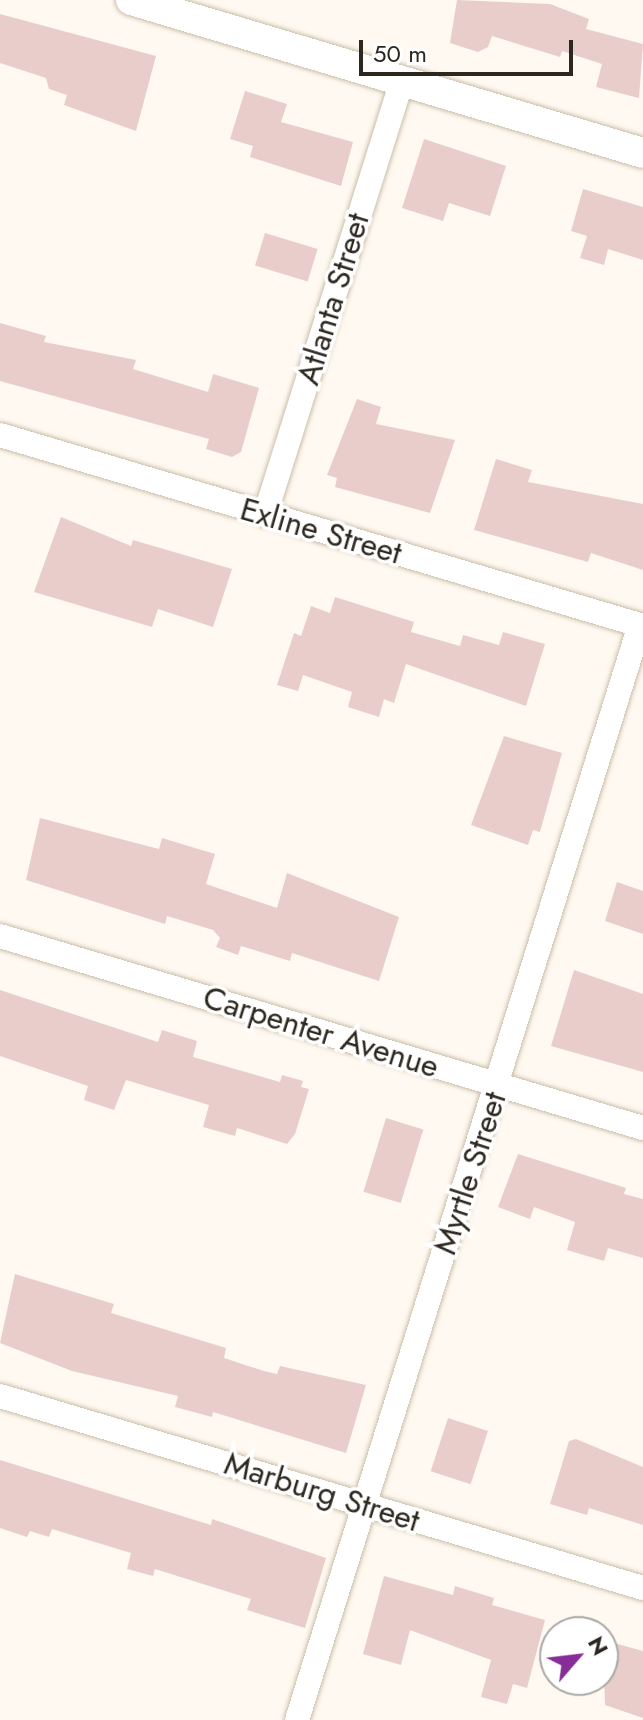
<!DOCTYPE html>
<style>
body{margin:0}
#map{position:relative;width:643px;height:1720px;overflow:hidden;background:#fff9f1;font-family:Jost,sans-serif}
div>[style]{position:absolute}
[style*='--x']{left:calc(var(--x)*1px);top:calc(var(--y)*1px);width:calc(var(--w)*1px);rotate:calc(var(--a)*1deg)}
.building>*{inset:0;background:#e9cdca;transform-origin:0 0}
.roads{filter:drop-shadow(0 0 2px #cabea9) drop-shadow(0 0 2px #cabea9)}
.minor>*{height:24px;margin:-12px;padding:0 12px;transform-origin:12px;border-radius:12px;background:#fff}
.tertiary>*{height:30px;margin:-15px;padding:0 15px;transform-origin:15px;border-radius:15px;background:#fff}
span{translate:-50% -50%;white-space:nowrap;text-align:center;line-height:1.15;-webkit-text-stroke:7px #fff;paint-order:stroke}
.street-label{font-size:32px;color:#2c271f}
.north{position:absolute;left:539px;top:1616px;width:80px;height:80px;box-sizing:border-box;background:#fff;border:2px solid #aba9a5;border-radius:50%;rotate:62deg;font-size:22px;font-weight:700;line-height:32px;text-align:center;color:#2c271f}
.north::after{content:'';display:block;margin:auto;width:28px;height:36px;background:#882c97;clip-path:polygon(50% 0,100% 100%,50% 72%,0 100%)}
.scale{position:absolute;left:359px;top:40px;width:214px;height:36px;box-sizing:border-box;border:4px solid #2c271f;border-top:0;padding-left:10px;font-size:24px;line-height:28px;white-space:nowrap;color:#2c271f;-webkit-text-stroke:6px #fff;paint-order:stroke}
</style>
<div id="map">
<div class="building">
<div style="clip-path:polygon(457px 0,550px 4px,589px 19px,586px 29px,643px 44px,639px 98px,596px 87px,602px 64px,562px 51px,560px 57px,492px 36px,488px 47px,478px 52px,450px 43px)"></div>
<div style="clip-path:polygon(0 14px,156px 56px,136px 131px,64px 105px,67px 95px,49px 89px,46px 78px,0 63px)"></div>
<div style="clip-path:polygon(245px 91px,287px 104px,281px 122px,353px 142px,341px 186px,250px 157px,253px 146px,230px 139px)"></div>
<div style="clip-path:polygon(424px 139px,506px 166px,490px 216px,449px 203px,443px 221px,402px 208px)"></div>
<div style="clip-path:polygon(583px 189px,643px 207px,643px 260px,608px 249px,604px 265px,580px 258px,587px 236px,571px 231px)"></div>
<div style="left:265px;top:233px;width:55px;height:34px;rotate:17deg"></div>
<div style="clip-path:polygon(0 323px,46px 336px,44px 342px,136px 360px,133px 369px,208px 392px,213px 374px,259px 388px,241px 452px,232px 457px,206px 449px,209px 439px,0 381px)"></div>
<div style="clip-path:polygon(357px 399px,381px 407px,376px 424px,455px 440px,430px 513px,335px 487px,337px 478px,327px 475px)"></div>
<div style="clip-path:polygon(496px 459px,532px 470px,528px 482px,643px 504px,643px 570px,591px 553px,588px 562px,474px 530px)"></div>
<div style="clip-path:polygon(61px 517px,131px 546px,133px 540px,232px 569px,213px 627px,158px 609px,152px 627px,34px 592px)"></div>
<div style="clip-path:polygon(335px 597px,414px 622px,411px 632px,460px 646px,463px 635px,499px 645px,503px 632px,545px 644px,526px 706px,406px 664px,394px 703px,384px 699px,379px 717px,348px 707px,352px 692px,303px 675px,298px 691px,277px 685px,294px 633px,301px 636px,311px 606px,330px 613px)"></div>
<div style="clip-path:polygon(504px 736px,562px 753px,540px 832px,533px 830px,528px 845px,471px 825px)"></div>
<div style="clip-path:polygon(40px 818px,159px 849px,162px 838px,215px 854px,206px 884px,277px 908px,287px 873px,399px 917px,379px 981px,292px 953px,290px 961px,241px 946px,238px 955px,216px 947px,220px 938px,213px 930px,167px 916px,165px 924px,26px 880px)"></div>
<div style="clip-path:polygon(617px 882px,643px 891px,643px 934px,605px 921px)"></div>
<div style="clip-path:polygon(574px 970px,643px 994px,643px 1072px,551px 1046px)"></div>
<div style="clip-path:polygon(0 990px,158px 1042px,162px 1030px,197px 1041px,193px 1057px,280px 1082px,282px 1075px,303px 1081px,301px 1087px,309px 1089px,295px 1134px,287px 1144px,237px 1128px,235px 1136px,203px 1127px,209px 1105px,126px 1080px,114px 1110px,84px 1100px,88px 1086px,0 1056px)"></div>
<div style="left:386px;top:1118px;width:39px;height:77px;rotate:17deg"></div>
<div style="clip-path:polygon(518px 1154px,626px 1188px,624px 1194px,643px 1199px,643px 1258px,608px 1248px,604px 1261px,567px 1250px,575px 1222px,534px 1207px,530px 1219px,498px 1207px)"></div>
<div style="clip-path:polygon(15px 1274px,114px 1304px,111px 1313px,226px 1348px,224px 1358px,264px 1371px,277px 1374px,280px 1366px,366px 1385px,346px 1453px,213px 1412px,212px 1417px,175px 1407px,178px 1396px,72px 1371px,0 1343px)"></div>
<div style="left:448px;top:1418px;width:42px;height:56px;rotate:18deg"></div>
<div style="clip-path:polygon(576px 1439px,643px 1467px,643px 1525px,589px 1508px,587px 1515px,550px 1504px,569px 1441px)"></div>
<div style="clip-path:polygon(0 1460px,211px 1525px,212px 1519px,326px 1558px,305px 1628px,247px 1610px,251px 1599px,155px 1569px,153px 1576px,127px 1569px,131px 1553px,52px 1529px,49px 1537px,30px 1531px,27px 1537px,0 1528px)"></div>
<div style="clip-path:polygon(384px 1576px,453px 1595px,455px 1586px,494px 1598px,492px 1605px,545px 1620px,527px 1688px,513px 1684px,507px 1704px,481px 1697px,491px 1660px,410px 1630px,401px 1665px,363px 1654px)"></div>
<div style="clip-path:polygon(603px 1640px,643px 1651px,643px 1718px,605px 1705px)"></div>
</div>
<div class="roads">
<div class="minor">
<div style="--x:0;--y:435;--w:671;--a:16.54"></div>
<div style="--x:265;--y:515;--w:453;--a:-72.5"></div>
<div style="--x:0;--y:936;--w:671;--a:16.63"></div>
<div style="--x:0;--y:1396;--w:671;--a:16.63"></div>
<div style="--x:297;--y:1720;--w:1147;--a:-72.61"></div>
</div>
<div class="tertiary">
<div style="--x:131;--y:0;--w:534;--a:16.64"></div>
</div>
</div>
<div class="street-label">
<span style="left:333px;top:299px;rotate:-73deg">Atlanta Street</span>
<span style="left:321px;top:531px;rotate:16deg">Exline Street</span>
<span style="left:321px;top:1032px;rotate:17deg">Carpenter Avenue</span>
<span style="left:470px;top:1173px;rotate:-72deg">Myrtle Street</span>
<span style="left:322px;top:1492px;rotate:17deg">Marburg Street</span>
</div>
<div class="north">N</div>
<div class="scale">50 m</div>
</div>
